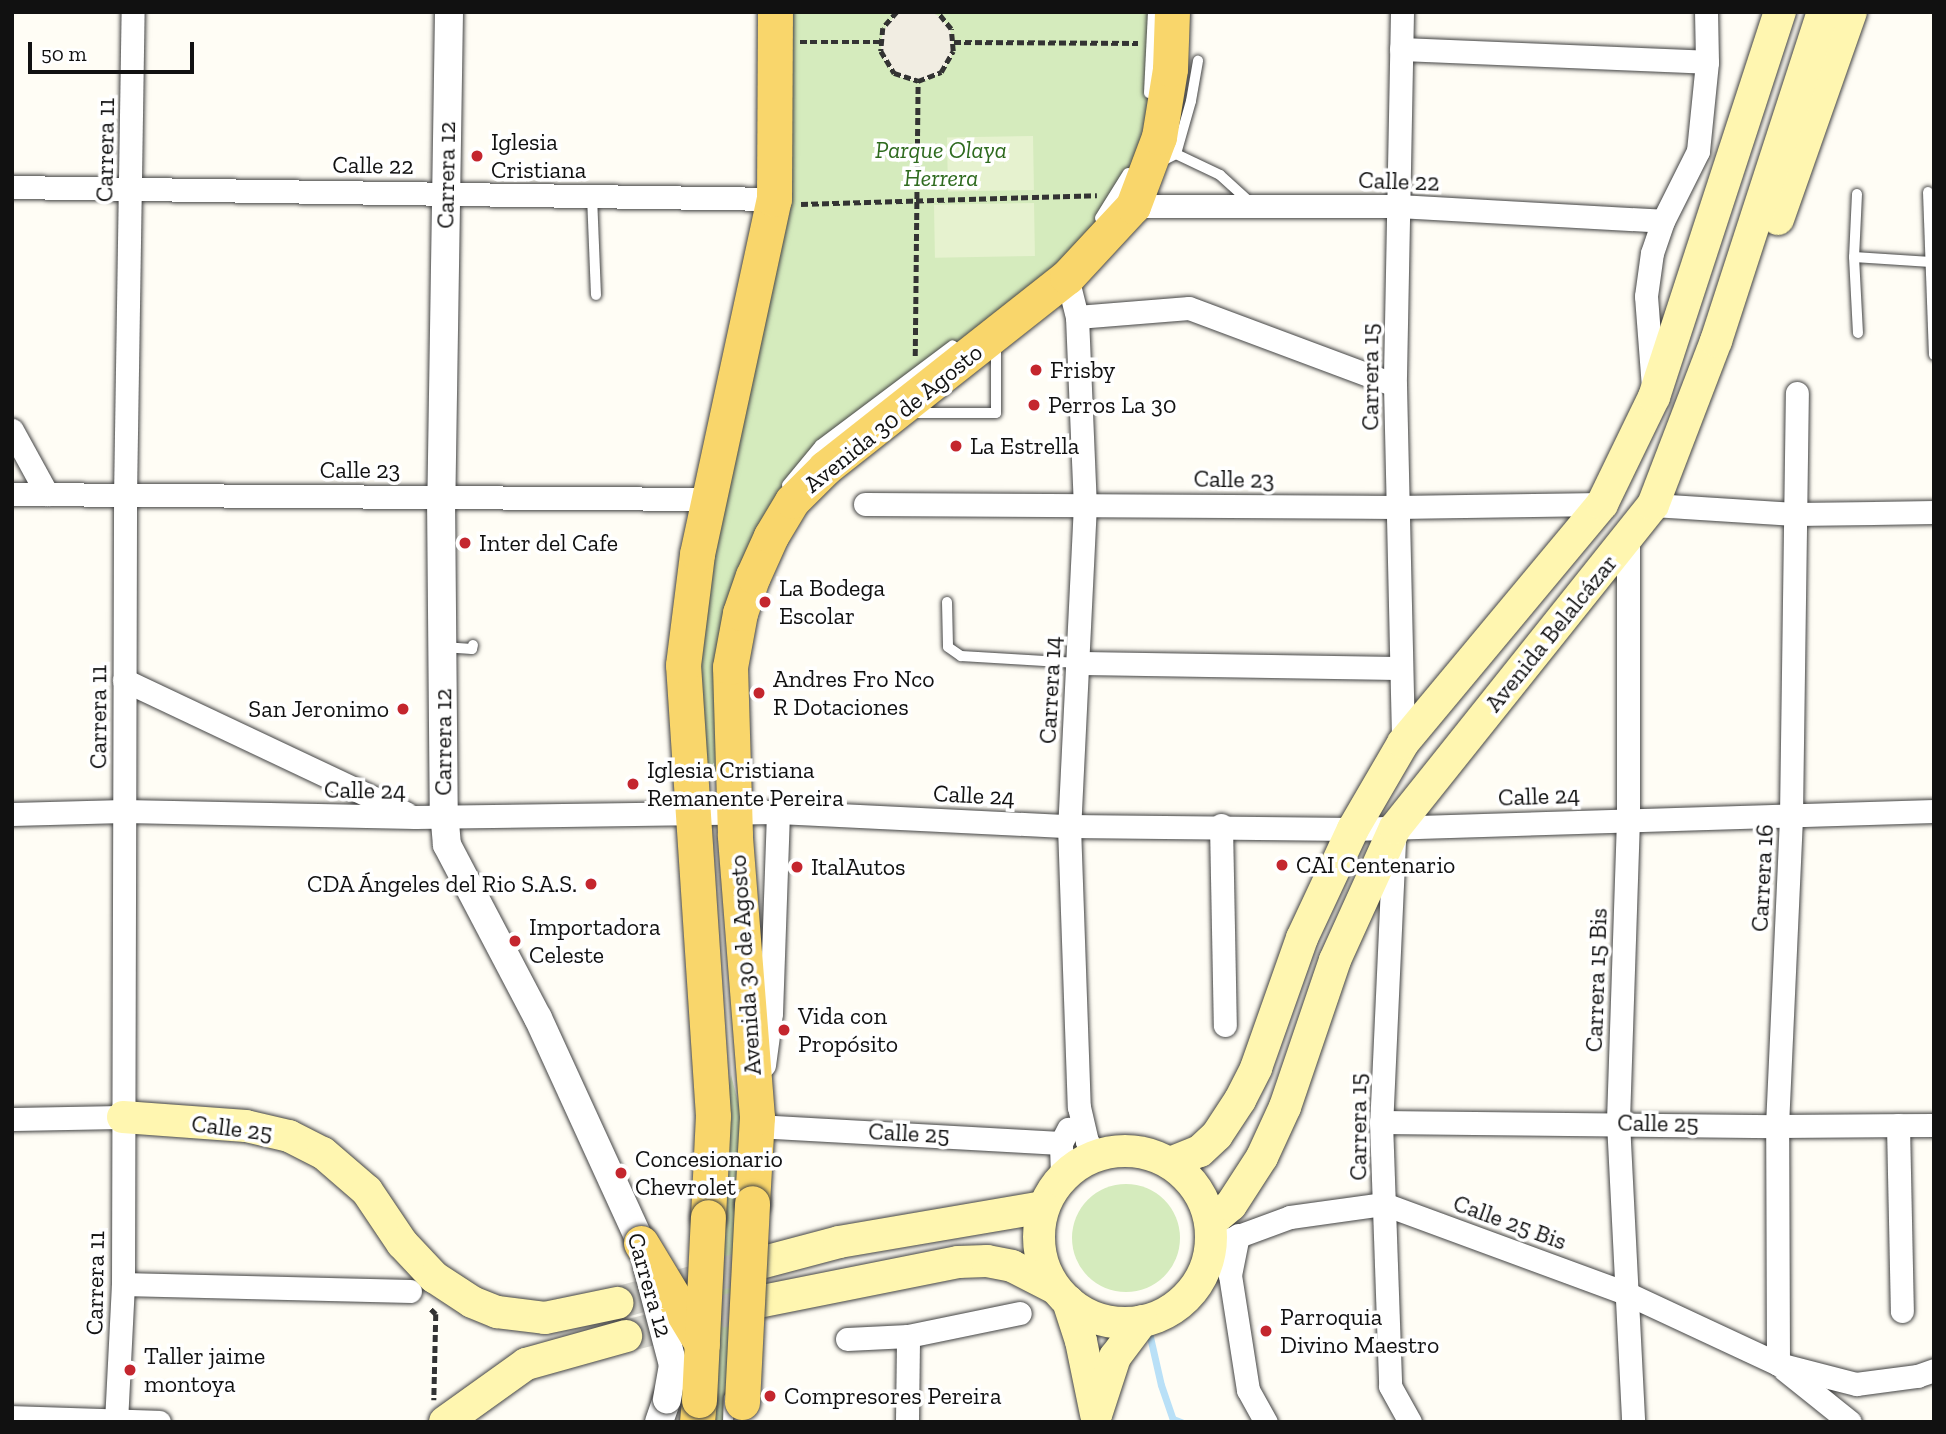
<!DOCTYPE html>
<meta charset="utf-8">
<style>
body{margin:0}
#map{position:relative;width:1946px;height:1434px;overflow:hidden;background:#fffdf5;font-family:"Zilla Slab",serif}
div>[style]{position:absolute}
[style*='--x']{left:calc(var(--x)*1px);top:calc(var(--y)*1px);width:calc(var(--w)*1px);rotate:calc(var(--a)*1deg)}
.green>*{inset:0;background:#d5ebbd}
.round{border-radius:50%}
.pitch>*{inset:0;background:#e6f2cf;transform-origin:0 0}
.plaza>*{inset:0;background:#f1ede2}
.stream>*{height:7px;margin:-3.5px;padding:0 3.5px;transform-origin:3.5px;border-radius:3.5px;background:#b9e0f7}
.secondary-tunnel>*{height:32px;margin-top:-16px;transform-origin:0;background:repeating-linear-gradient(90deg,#dbdad3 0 32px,transparent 0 48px)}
.path>*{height:4.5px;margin-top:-2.25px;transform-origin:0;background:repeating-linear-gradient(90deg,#333 0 7px,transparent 0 10.5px)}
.roads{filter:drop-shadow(0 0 2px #444) drop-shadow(0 0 2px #444)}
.service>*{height:10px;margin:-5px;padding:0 5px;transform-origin:5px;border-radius:5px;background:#fff}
.minor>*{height:23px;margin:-11.5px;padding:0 11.5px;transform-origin:11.5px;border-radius:11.5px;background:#fff}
.tertiary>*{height:28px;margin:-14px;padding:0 14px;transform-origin:14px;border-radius:14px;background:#fff}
.secondary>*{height:32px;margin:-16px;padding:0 16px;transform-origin:16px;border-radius:16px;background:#fff6b0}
.secondary>.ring{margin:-16px;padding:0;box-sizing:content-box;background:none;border:32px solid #fff6b0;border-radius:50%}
.primary>*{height:35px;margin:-17.5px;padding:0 17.5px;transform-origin:17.5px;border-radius:17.5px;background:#f9d66b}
.bridges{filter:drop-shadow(0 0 2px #444) drop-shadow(0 0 2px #444)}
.tertiary-bridge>*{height:28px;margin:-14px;padding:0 14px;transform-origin:14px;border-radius:14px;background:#fff}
.primary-bridge>*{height:35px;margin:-17.5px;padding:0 17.5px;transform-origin:17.5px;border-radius:17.5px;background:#f9d66b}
.dots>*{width:19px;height:19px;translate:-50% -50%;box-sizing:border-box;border:4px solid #fff;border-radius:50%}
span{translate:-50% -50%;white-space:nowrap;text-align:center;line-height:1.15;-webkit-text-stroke:7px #fff;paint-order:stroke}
.poi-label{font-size:24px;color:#111}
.left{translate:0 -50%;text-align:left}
.right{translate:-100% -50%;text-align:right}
.street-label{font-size:24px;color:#111}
.park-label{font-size:24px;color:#2f6b1f;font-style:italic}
.frame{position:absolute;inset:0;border:14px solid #111;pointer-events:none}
.scale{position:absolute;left:28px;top:42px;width:166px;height:32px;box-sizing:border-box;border:4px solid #111;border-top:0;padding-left:9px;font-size:21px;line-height:24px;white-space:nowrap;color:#111;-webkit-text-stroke:5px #fff;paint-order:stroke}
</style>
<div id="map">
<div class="green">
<div style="clip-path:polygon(792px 12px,1153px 12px,1149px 103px,1137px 154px,1105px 212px,1050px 271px,760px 525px,721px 780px,702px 781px,695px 666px)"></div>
<div style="clip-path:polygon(731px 1075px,742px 1118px,728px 1422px,708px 1422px,724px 1117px)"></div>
<div class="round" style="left:1072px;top:1184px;width:108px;height:108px"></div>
</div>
<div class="pitch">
<div style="left:1033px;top:136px;width:54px;height:86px;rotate:89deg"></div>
<div style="left:1034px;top:203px;width:53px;height:100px;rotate:89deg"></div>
</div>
<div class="plaza">
<div class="round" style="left:881px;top:9px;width:72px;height:72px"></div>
</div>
<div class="stream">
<div style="--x:1148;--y:1328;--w:58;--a:77.2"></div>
<div style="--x:1161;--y:1385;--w:36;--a:71"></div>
<div style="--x:1173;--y:1419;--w:9;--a:21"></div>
</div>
<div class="secondary-tunnel">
<div style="--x:617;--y:1303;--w:153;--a:-15.6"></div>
<div style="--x:626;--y:1336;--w:141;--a:-14.3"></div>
</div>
<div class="path">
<div style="--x:897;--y:12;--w:21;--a:131"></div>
<div style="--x:883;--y:28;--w:23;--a:95"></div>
<div style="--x:881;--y:51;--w:26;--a:59"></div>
<div style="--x:894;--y:73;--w:25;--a:18"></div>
<div style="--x:918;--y:81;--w:25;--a:-21"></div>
<div style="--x:941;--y:72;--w:24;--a:-60"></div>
<div style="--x:953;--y:51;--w:22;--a:-95"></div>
<div style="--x:951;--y:29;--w:22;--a:-129"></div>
<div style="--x:800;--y:42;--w:80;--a:0"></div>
<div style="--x:954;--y:42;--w:184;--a:0.3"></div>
<div style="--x:801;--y:204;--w:296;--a:-1.7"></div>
<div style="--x:915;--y:356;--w:275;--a:-89.4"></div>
<div style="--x:431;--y:1309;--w:7;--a:45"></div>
<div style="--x:436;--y:1314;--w:86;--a:91.3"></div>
</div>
<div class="roads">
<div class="service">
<div style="--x:1149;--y:93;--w:81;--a:-87.2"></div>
<div style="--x:1176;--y:154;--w:49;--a:25.5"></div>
<div style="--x:1220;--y:175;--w:43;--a:42.2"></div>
<div style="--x:1158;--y:163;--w:20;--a:-27"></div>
<div style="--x:1176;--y:154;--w:55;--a:-74.2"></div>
<div style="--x:1191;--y:101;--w:41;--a:-80.1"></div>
<div style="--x:1928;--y:192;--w:163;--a:87.9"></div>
<div style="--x:1857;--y:194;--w:63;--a:92.7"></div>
<div style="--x:1854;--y:257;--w:76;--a:87"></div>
<div style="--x:592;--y:196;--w:99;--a:87.7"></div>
<div style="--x:1100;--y:218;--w:53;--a:-58.1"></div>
<div style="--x:1854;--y:257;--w:77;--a:3.7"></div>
<div style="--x:1931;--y:262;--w:4;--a:45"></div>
<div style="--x:911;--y:413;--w:85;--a:0"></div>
<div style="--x:996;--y:413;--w:70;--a:-90"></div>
<div style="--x:787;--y:485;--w:52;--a:-50.5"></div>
<div style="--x:820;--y:445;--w:166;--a:-36.9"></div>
<div style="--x:947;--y:602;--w:45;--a:88.7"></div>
<div style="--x:948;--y:647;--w:16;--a:35"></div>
<div style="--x:961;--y:656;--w:117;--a:3.4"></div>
<div style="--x:443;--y:647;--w:29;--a:4"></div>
<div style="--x:472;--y:649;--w:4;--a:-76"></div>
<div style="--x:728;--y:1422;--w:24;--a:-88"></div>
</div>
<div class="minor">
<div style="--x:1402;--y:12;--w:373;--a:91.1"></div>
<div style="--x:1395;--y:385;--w:358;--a:88.7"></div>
<div style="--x:1401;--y:49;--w:306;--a:2.4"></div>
<div style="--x:12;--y:187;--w:762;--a:0.9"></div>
<div style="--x:1133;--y:206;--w:265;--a:0"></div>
<div style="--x:1398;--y:206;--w:265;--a:3.2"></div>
<div style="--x:1067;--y:277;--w:41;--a:76"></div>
<div style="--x:1077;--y:317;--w:187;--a:87.6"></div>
<div style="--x:1085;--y:504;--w:322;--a:92.8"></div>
<div style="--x:1069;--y:826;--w:281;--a:88"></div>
<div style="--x:1079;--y:1107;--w:35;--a:77"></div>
<div style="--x:1087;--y:1141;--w:19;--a:62"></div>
<div style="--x:1077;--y:317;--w:112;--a:-4.6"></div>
<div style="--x:1189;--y:308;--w:220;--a:20.5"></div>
<div style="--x:1653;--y:387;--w:91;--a:-94.4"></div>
<div style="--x:1646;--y:296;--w:43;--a:-82.1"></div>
<div style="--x:1652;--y:253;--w:34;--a:-71"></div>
<div style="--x:1663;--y:221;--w:78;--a:-63.4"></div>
<div style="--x:1698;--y:151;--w:89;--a:-84.2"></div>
<div style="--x:1707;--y:62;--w:50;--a:-91.1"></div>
<div style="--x:12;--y:430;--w:73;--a:61.3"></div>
<div style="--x:12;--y:494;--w:696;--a:0.41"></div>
<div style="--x:865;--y:504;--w:531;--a:0.32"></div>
<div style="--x:1396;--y:507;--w:206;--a:-0.8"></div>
<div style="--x:1653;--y:505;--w:142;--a:3.6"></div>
<div style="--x:1795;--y:514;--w:139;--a:-0.8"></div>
<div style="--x:1628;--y:539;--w:280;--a:90"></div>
<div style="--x:1628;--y:819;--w:303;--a:91.9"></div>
<div style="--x:1618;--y:1122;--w:300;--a:87.1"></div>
<div style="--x:1078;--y:663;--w:323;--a:0.9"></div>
<div style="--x:124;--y:680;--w:312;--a:25.3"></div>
<div style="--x:12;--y:814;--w:112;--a:-1.5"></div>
<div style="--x:124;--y:811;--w:291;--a:1.2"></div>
<div style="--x:415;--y:817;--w:363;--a:-0.8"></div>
<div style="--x:778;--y:812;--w:291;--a:2.8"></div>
<div style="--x:1069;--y:826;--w:284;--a:0.6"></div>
<div style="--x:1353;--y:829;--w:581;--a:-1.77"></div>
<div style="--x:1221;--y:825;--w:200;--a:88.9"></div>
<div style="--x:1394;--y:841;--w:281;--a:92.6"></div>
<div style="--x:1381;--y:1122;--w:264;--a:88"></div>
<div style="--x:1390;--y:1386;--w:41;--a:60.9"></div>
<div style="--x:764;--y:1065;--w:52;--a:-82.3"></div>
<div style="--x:771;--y:1013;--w:201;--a:-88"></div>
<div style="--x:12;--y:1119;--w:111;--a:-1"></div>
<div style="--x:1381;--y:1122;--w:396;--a:0.6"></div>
<div style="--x:1777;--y:1126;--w:157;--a:-0.4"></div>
<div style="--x:1898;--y:1125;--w:186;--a:88.8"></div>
<div style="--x:756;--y:1126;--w:305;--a:3.2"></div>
<div style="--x:1062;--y:1174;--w:31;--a:-92"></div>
<div style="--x:1061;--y:1143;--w:16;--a:-63"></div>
<div style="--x:1238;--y:1235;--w:41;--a:101.3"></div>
<div style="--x:1230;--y:1275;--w:116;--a:81.1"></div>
<div style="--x:1248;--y:1390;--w:37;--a:61"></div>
<div style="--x:1214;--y:1245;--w:81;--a:-20.2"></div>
<div style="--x:1290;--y:1217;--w:95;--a:-7.9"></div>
<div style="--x:1384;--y:1204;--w:258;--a:20.2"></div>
<div style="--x:1626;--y:1293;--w:168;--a:25"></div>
<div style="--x:1778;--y:1364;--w:81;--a:14.4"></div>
<div style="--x:1856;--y:1384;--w:62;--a:-7.5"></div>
<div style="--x:1917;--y:1376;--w:18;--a:-19"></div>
<div style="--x:123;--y:1284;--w:287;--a:1.4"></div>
<div style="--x:847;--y:1339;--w:61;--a:-2.8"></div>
<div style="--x:908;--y:1336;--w:114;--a:-11.6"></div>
<div style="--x:1778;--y:1364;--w:238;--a:-90.2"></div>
<div style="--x:1777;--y:1126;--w:311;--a:-87.4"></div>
<div style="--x:1791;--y:815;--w:422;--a:-89.2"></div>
<div style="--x:1785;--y:1370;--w:83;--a:38.7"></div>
<div style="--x:12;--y:1417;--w:147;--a:1.9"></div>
<div style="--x:116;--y:1422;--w:138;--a:-87.1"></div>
<div style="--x:123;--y:1284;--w:787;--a:-89.85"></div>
<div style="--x:125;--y:497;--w:485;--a:-89.1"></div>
<div style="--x:907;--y:1422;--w:86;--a:-89.3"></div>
</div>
<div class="tertiary">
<div style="--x:449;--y:12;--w:484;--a:90.9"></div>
<div style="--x:441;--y:496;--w:315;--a:89.5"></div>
<div style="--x:444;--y:811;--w:34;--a:85"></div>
<div style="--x:447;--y:845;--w:195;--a:62.3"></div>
<div style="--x:538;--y:1018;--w:247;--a:65.4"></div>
<div style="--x:659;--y:1422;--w:24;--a:-71"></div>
</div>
<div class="secondary">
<div style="--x:1778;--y:219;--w:219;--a:-70.6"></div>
<div style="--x:123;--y:1117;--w:123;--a:4.2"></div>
<div style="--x:246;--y:1126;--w:44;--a:13.1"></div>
<div style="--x:289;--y:1136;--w:38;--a:27"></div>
<div style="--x:323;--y:1153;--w:58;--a:40.8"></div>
<div style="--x:367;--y:1191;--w:63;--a:56.1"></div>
<div style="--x:402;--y:1243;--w:47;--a:46.7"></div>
<div style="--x:434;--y:1277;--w:45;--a:33.3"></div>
<div style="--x:472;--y:1302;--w:27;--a:22"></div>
<div style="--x:497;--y:1312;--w:48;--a:7.1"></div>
<div style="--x:545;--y:1318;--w:74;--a:-11.8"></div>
<div class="ring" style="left:1039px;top:1151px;width:140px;height:140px"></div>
<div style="--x:1170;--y:1163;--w:32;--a:-22"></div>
<div style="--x:1200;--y:1151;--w:23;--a:-43"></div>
<div style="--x:1217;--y:1135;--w:42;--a:-56.7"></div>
<div style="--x:1240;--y:1100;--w:36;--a:-63"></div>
<div style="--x:1256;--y:1068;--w:138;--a:-70.5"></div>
<div style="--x:1302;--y:938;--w:120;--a:-64.9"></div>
<div style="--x:1353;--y:829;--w:99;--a:-59.8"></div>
<div style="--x:1403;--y:743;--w:311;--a:-50.2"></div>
<div style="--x:1602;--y:504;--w:119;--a:-64.1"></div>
<div style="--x:1654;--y:397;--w:405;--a:-71.9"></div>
<div style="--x:1213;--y:1220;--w:23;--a:-40"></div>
<div style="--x:1231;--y:1205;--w:57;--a:-57.1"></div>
<div style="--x:1262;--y:1157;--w:55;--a:-65.3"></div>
<div style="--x:1285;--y:1107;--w:155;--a:-71.2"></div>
<div style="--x:1335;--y:960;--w:145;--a:-65.6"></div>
<div style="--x:1395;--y:828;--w:413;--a:-51.4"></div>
<div style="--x:1653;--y:505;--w:176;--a:-69"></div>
<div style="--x:1716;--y:341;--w:346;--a:-72"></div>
<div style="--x:764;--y:1262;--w:78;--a:-14.9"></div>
<div style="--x:839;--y:1242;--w:207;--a:-9.7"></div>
<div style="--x:763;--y:1301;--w:199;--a:-11.3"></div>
<div style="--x:958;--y:1262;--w:29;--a:-2"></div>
<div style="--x:987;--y:1261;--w:25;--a:11"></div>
<div style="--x:1012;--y:1266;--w:46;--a:27.1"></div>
<div style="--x:1068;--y:1301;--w:42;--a:72"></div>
<div style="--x:1081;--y:1341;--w:75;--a:78.4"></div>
<div style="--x:1097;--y:1412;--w:58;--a:-71.9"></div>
<div style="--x:1115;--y:1357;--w:45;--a:-53.1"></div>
<div style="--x:445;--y:1422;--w:100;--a:-35.6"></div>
<div style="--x:526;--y:1364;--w:104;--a:-15.6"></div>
</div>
<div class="primary">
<div style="--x:752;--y:1203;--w:86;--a:-86.7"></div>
<div style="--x:757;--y:1117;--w:283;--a:-94.5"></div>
<div style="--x:735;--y:835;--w:168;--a:-91.7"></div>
<div style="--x:730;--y:667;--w:55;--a:-79.5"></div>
<div style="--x:740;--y:613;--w:39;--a:-71"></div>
<div style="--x:753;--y:576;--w:44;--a:-65.8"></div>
<div style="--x:771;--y:536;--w:41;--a:-59"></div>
<div style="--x:792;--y:501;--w:47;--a:-45"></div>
<div style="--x:825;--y:468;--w:308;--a:-38.3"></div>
<div style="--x:1067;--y:277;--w:97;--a:-47.1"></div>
<div style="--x:1133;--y:206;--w:74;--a:-69.4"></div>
<div style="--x:1159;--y:137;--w:69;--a:-80.8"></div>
<div style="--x:1170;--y:69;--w:57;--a:-88"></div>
<div style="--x:708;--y:1217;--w:101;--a:-87.2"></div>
<div style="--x:713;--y:1116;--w:452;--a:-93.8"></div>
<div style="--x:683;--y:665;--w:112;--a:-82.8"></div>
<div style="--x:697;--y:554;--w:363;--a:-77.8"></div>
<div style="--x:774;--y:199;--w:187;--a:-89.7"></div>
<div style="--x:697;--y:1422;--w:22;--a:-85"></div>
</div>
</div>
<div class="bridges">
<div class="tertiary-bridge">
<div style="--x:647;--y:1266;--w:102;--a:75.3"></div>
<div style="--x:673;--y:1365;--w:35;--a:100"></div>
</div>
<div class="primary-bridge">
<div style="--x:641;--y:1243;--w:118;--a:58.9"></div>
<div style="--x:699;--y:1400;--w:183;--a:-87.2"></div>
<div style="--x:742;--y:1402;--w:199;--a:-87.1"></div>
</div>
</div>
<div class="dots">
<div style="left:477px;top:156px;background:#c4262e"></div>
<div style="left:1036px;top:370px;background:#c4262e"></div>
<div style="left:1034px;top:405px;background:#c4262e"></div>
<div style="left:956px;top:446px;background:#c4262e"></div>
<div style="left:465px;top:543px;background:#c4262e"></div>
<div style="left:765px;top:602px;background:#c4262e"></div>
<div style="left:759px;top:693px;background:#c4262e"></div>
<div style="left:403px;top:709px;background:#c4262e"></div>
<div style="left:633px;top:784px;background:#c4262e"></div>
<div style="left:1282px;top:865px;background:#c4262e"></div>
<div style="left:797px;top:867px;background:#c4262e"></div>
<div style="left:591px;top:884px;background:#c4262e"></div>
<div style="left:515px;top:941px;background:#c4262e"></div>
<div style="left:784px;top:1030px;background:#c4262e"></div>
<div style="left:621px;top:1173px;background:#c4262e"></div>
<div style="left:1266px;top:1331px;background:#c4262e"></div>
<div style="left:130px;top:1370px;background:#c4262e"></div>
<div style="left:770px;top:1396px;background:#c4262e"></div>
</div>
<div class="poi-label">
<span class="left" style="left:491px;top:156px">Iglesia<br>Cristiana</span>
<span class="left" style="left:1050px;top:370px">Frisby</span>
<span class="left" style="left:1048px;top:405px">Perros La 30</span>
<span class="left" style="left:970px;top:446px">La Estrella</span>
<span class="left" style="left:479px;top:543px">Inter del Cafe</span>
<span class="left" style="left:779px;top:602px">La Bodega<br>Escolar</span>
<span class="left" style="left:773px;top:693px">Andres Fro Nco<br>R Dotaciones</span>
<span class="right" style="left:389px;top:709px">San Jeronimo</span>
<span class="left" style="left:647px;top:784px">Iglesia Cristiana<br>Remanente Pereira</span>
<span class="left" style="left:1296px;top:865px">CAI Centenario</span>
<span class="left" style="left:811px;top:867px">ItalAutos</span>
<span class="right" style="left:577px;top:884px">CDA Ángeles del Rio S.A.S.</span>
<span class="left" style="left:529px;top:941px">Importadora<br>Celeste</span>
<span class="left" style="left:798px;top:1030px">Vida con<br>Propósito</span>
<span class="left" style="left:635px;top:1173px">Concesionario<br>Chevrolet</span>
<span class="left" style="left:1280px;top:1331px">Parroquia<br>Divino Maestro</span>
<span class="left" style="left:144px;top:1370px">Taller jaime<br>montoya</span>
<span class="left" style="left:784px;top:1396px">Compresores Pereira</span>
</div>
<div class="street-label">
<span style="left:105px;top:150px;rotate:-89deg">Carrera 11</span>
<span style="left:373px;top:165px;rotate:1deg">Calle 22</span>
<span style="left:446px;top:175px;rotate:-89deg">Carrera 12</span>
<span style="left:1399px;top:181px;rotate:2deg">Calle 22</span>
<span style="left:1370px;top:377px;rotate:-90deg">Carrera 15</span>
<span style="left:893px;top:418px;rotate:-39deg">Avenida 30 de Agosto</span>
<span style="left:360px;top:470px">Calle 23</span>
<span style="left:1234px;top:479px;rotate:1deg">Calle 23</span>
<span style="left:1551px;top:633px;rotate:-51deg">Avenida Belalcázar</span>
<span style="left:1050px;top:690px;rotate:-87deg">Carrera 14</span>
<span style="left:98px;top:717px;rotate:-90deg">Carrera 11</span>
<span style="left:443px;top:742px;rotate:-90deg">Carrera 12</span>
<span style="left:365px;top:790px;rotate:1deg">Calle 24</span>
<span style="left:974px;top:795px;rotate:3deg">Calle 24</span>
<span style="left:1539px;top:796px;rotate:-2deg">Calle 24</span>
<span style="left:1762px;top:878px;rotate:-87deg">Carrera 16</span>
<span style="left:745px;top:965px;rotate:-94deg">Avenida 30 de Agosto</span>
<span style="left:1596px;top:980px;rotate:-88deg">Carrera 15 Bis</span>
<span style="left:1658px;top:1123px;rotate:1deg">Calle 25</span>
<span style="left:1358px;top:1127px;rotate:-90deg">Carrera 15</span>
<span style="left:232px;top:1128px;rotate:7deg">Calle 25</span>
<span style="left:909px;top:1133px;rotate:3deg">Calle 25</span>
<span style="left:1510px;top:1222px;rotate:20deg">Calle 25 Bis</span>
<span style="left:95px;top:1283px;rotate:-89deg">Carrera 11</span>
<span style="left:650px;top:1285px;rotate:74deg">Carrera 12</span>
</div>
<div class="park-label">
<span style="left:941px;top:164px">Parque Olaya<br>Herrera</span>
</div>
<div class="frame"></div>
<div class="scale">50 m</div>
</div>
